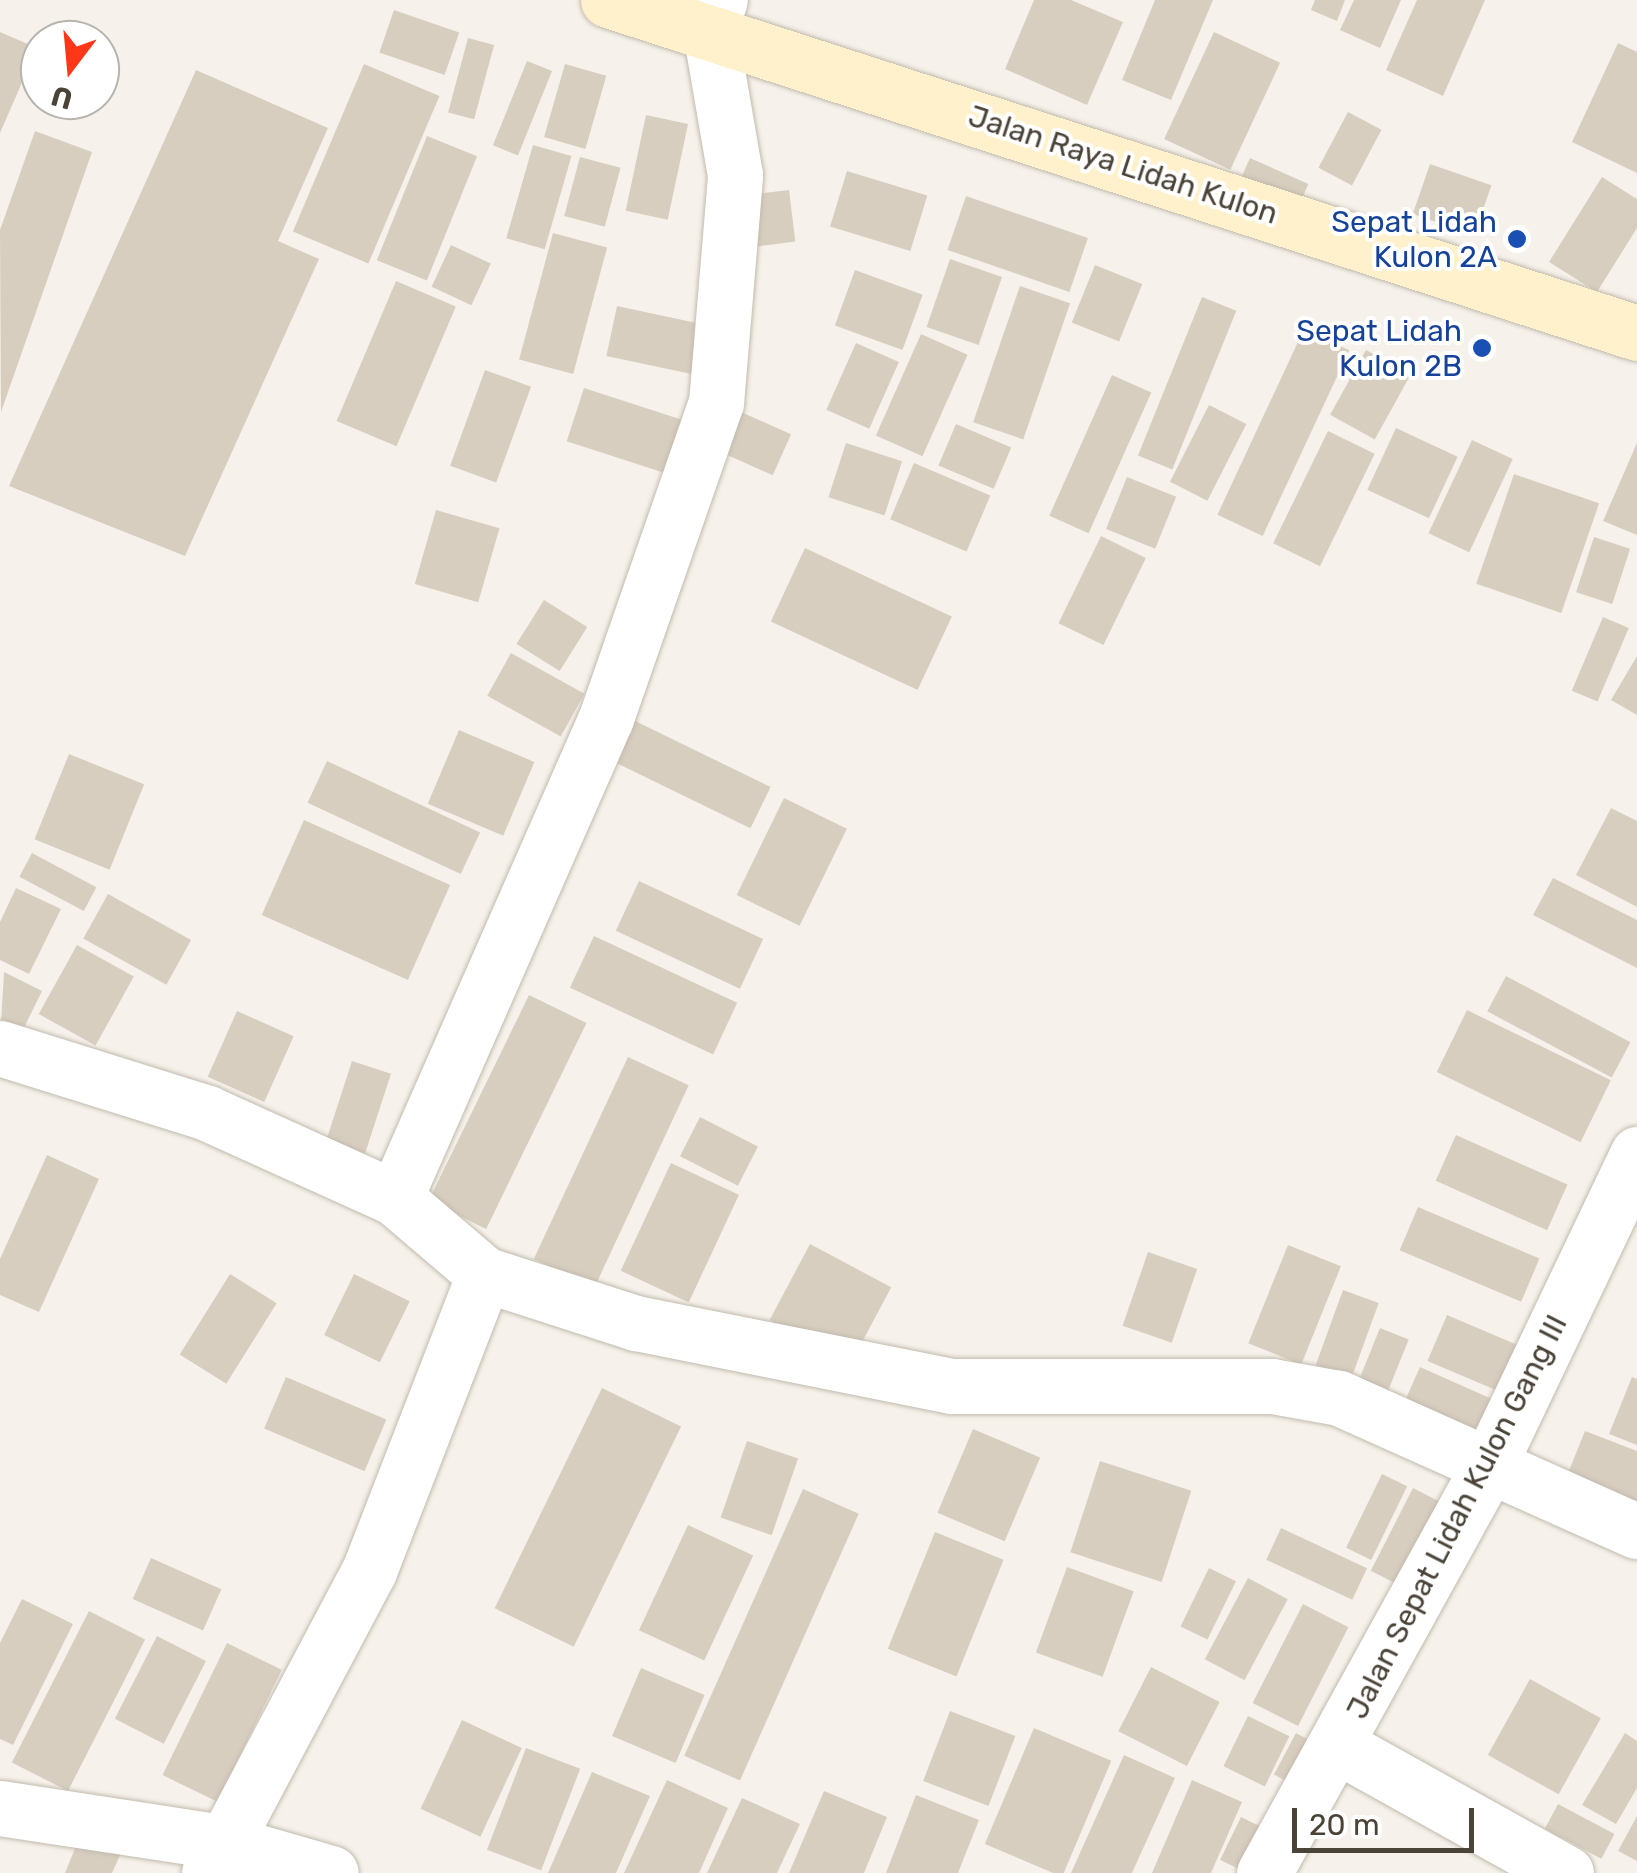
<!DOCTYPE html>
<style>
body{margin:0}
#map{position:relative;width:1637px;height:1873px;overflow:hidden;background:#f6f2eb;font-family:Rubik,sans-serif}
div>[style]{position:absolute}
[style*='--x']{left:calc(var(--x)*1px);top:calc(var(--y)*1px);width:calc(var(--w)*1px);rotate:calc(var(--a)*1deg)}
.building>*{inset:0;background:#d8cec0;transform-origin:0 0}
.roads{filter:drop-shadow(0 0 2px #c2baad) drop-shadow(0 0 2px #c2baad)}
.minor>*{height:55px;margin:-27.5px;padding:0 27.5px;transform-origin:27.5px;border-radius:27.5px;background:#fff}
.secondary>*{height:55px;margin:-27.5px;padding:0 27.5px;transform-origin:27.5px;border-radius:27.5px;background:#fff1cb}
.dots>*{width:28px;height:28px;translate:-50% -50%;box-sizing:border-box;border:5px solid #fff;border-radius:50%}
span{translate:-50% -50%;white-space:nowrap;text-align:center;line-height:1.15;-webkit-text-stroke:8px #fff;paint-order:stroke}
.street-label{font-size:30px;color:#4a4338}
.transit-label{font-size:30px;color:#164399}
.right{translate:-100% -50%;text-align:right}
.north{position:absolute;left:20px;top:20px;width:100px;height:100px;box-sizing:border-box;background:#fff;border:2px solid #b7b4af;border-radius:50%;rotate:196deg;font-size:28px;font-weight:700;line-height:40px;text-align:center;color:#4a4338}
.north::after{content:'';display:block;margin:auto;width:35px;height:45px;background:#fe3719;clip-path:polygon(50% 0,100% 100%,50% 72%,0 100%)}
.scale{position:absolute;left:1292px;top:1808px;width:182px;height:45px;box-sizing:border-box;border:5px solid #4a4338;border-top:0;padding-left:12px;font-size:30px;line-height:35px;white-space:nowrap;color:#4a4338;-webkit-text-stroke:8px #fff;paint-order:stroke}
</style>
<div id="map">
<div class="building">
<div style="clip-path:polygon(1034px 0,1071px 0,1123px 22px,1087px 105px,1005px 69px)"></div>
<div style="clip-path:polygon(1155px 0,1213px 0,1171px 100px,1122px 80px)"></div>
<div style="clip-path:polygon(1315px 0,1345px 0,1337px 21px,1311px 10px)"></div>
<div style="clip-path:polygon(1354px 0,1401px 0,1380px 48px,1340px 30px)"></div>
<div style="clip-path:polygon(1417px 0,1485px 0,1443px 96px,1386px 70px)"></div>
<div style="left:394px;top:10px;width:69px;height:45px;rotate:19deg"></div>
<div style="clip-path:polygon(0 32px,37px 48px,0 133px)"></div>
<div style="left:1214px;top:32px;width:73px;height:118px;rotate:25deg"></div>
<div style="left:468px;top:38px;width:27px;height:77px;rotate:15deg"></div>
<div style="clip-path:polygon(1618px 43px,1637px 52px,1637px 173px,1572px 142px)"></div>
<div style="left:527px;top:61px;width:27px;height:91px;rotate:22deg"></div>
<div style="left:364px;top:64px;width:82px;height:182px;rotate:23deg"></div>
<div style="left:565px;top:64px;width:43px;height:76px;rotate:16deg"></div>
<div style="clip-path:polygon(196px 70px,328px 128px,278px 241px,319px 259px,185px 556px,9px 486px)"></div>
<div style="left:1348px;top:112px;width:38px;height:63px;rotate:28deg"></div>
<div style="left:646px;top:115px;width:43px;height:98px;rotate:12deg"></div>
<div style="clip-path:polygon(35px 131px,92px 152px,1px 412px,0 230px)"></div>
<div style="left:427px;top:136px;width:54px;height:134px;rotate:22deg"></div>
<div style="left:533px;top:145px;width:40px;height:97px;rotate:16deg"></div>
<div style="left:580px;top:157px;width:42px;height:61px;rotate:15deg"></div>
<div style="left:1250px;top:158px;width:64px;height:30px;rotate:24deg"></div>
<div style="left:1430px;top:164px;width:65px;height:53px;rotate:19deg"></div>
<div style="left:847px;top:171px;width:84px;height:58px;rotate:17deg"></div>
<div style="clip-path:polygon(1602px 177px,1637px 199px,1637px 228px,1597px 292px,1549px 262px)"></div>
<div style="left:789px;top:190px;width:52px;height:51px;rotate:83deg"></div>
<div style="left:966px;top:196px;width:129px;height:57px;rotate:19deg"></div>
<div style="left:553px;top:233px;width:56px;height:131px;rotate:15deg"></div>
<div style="left:451px;top:245px;width:44px;height:46px;rotate:25deg"></div>
<div style="left:950px;top:259px;width:55px;height:72px;rotate:19deg"></div>
<div style="left:1095px;top:265px;width:51px;height:62px;rotate:22deg"></div>
<div style="left:855px;top:270px;width:72px;height:59px;rotate:20deg"></div>
<div style="left:396px;top:281px;width:65px;height:152px;rotate:23deg"></div>
<div style="left:1020px;top:286px;width:53px;height:144px;rotate:19deg"></div>
<div style="left:1202px;top:297px;width:37px;height:171px;rotate:22deg"></div>
<div style="left:617px;top:306px;width:98px;height:51px;rotate:12deg"></div>
<div style="left:1304px;top:329px;width:50px;height:205px;rotate:25deg"></div>
<div style="left:921px;top:334px;width:51px;height:111px;rotate:24deg"></div>
<div style="left:856px;top:343px;width:47px;height:73px;rotate:24deg"></div>
<div style="left:1366px;top:350px;width:51px;height:74px;rotate:29deg"></div>
<div style="left:485px;top:370px;width:49px;height:102px;rotate:20deg"></div>
<div style="left:1112px;top:375px;width:43px;height:154px;rotate:24deg"></div>
<div style="left:584px;top:388px;width:107px;height:56px;rotate:18deg"></div>
<div style="left:1209px;top:405px;width:42px;height:86px;rotate:27deg"></div>
<div style="left:739px;top:411px;width:57px;height:45px;rotate:24deg"></div>
<div style="left:956px;top:424px;width:60px;height:45px;rotate:23deg"></div>
<div style="left:1396px;top:428px;width:68px;height:68px;rotate:25deg"></div>
<div style="left:1328px;top:431px;width:52px;height:125px;rotate:26deg"></div>
<div style="left:1472px;top:440px;width:45px;height:103px;rotate:25deg"></div>
<div style="left:846px;top:443px;width:59px;height:57px;rotate:18deg"></div>
<div style="clip-path:polygon(1637px 443px,1637px 535px,1603px 521px)"></div>
<div style="left:914px;top:463px;width:83px;height:61px;rotate:23deg"></div>
<div style="left:1514px;top:474px;width:90px;height:116px;rotate:19deg"></div>
<div style="left:1127px;top:477px;width:53px;height:56px;rotate:22deg"></div>
<div style="left:436px;top:510px;width:66px;height:77px;rotate:16deg"></div>
<div style="left:1101px;top:536px;width:50px;height:97px;rotate:26deg"></div>
<div style="left:1594px;top:537px;width:38px;height:58px;rotate:18deg"></div>
<div style="left:805px;top:548px;width:162px;height:81px;rotate:25deg"></div>
<div style="left:544px;top:600px;width:51px;height:52px;rotate:32deg"></div>
<div style="left:1603px;top:617px;width:28px;height:80px;rotate:23deg"></div>
<div style="left:511px;top:653px;width:84px;height:49px;rotate:29deg"></div>
<div style="clip-path:polygon(1637px 656px,1637px 715px,1611px 700px)"></div>
<div style="left:625px;top:716px;width:162px;height:46px;rotate:26deg"></div>
<div style="left:459px;top:730px;width:82px;height:80px;rotate:23deg"></div>
<div style="left:69px;top:754px;width:81px;height:92px;rotate:22deg"></div>
<div style="left:327px;top:761px;width:169px;height:46px;rotate:25deg"></div>
<div style="left:784px;top:798px;width:70px;height:108px;rotate:26deg"></div>
<div style="clip-path:polygon(1611px 808px,1637px 821px,1637px 907px,1576px 875px)"></div>
<div style="left:304px;top:820px;width:160px;height:104px;rotate:24deg"></div>
<div style="left:32px;top:853px;width:73px;height:27px;rotate:28deg"></div>
<div style="clip-path:polygon(1553px 878px,1637px 920px,1637px 968px,1533px 915px)"></div>
<div style="left:639px;top:881px;width:137px;height:55px;rotate:25deg"></div>
<div style="clip-path:polygon(16px 888px,61px 909px,29px 974px,0 960px,0 922px)"></div>
<div style="left:108px;top:894px;width:95px;height:51px;rotate:29deg"></div>
<div style="left:594px;top:936px;width:158px;height:57px;rotate:25deg"></div>
<div style="left:77px;top:945px;width:65px;height:79px;rotate:29deg"></div>
<div style="clip-path:polygon(4px 972px,42px 991px,14px 1048px,0 1041px)"></div>
<div style="left:1506px;top:976px;width:141px;height:40px;rotate:28deg"></div>
<div style="left:529px;top:995px;width:64px;height:229px;rotate:26deg"></div>
<div style="left:1467px;top:1010px;width:160px;height:69px;rotate:26deg"></div>
<div style="left:237px;top:1011px;width:62px;height:72px;rotate:24deg"></div>
<div style="left:628px;top:1057px;width:67px;height:223px;rotate:25deg"></div>
<div style="left:352px;top:1061px;width:41px;height:84px;rotate:18deg"></div>
<div style="left:700px;top:1117px;width:65px;height:44px;rotate:27deg"></div>
<div style="left:1456px;top:1135px;width:122px;height:50px;rotate:24deg"></div>
<div style="clip-path:polygon(47px 1155px,99px 1179px,39px 1312px,0 1295px,0 1259px)"></div>
<div style="left:671px;top:1163px;width:75px;height:119px;rotate:25deg"></div>
<div style="left:1418px;top:1207px;width:132px;height:47px;rotate:23deg"></div>
<div style="left:810px;top:1244px;width:92px;height:86px;rotate:28deg"></div>
<div style="left:1288px;top:1245px;width:57px;height:106px;rotate:22deg"></div>
<div style="left:1148px;top:1252px;width:52px;height:78px;rotate:19deg"></div>
<div style="left:230px;top:1274px;width:55px;height:95px;rotate:32deg"></div>
<div style="left:354px;top:1274px;width:62px;height:68px;rotate:26deg"></div>
<div style="left:1343px;top:1290px;width:38px;height:80px;rotate:20deg"></div>
<div style="left:1447px;top:1315px;width:76px;height:50px;rotate:23deg"></div>
<div style="left:1380px;top:1328px;width:31px;height:62px;rotate:22deg"></div>
<div style="left:1420px;top:1367px;width:91px;height:46px;rotate:24deg"></div>
<div style="left:286px;top:1377px;width:109px;height:56px;rotate:23deg"></div>
<div style="clip-path:polygon(1632px 1377px,1637px 1379px,1637px 1445px,1609px 1434px)"></div>
<div style="left:602px;top:1388px;width:88px;height:245px;rotate:26deg"></div>
<div style="left:973px;top:1429px;width:73px;height:91px;rotate:23deg"></div>
<div style="clip-path:polygon(1585px 1431px,1637px 1451px,1637px 1523px,1560px 1493px)"></div>
<div style="left:747px;top:1441px;width:54px;height:81px;rotate:19deg"></div>
<div style="left:1100px;top:1461px;width:96px;height:96px;rotate:18deg"></div>
<div style="left:1382px;top:1474px;width:28px;height:82px;rotate:26deg"></div>
<div style="left:1413px;top:1488px;width:49px;height:93px;rotate:27deg"></div>
<div style="left:803px;top:1489px;width:61px;height:292px;rotate:24deg"></div>
<div style="left:688px;top:1525px;width:72px;height:116px;rotate:25deg"></div>
<div style="left:1281px;top:1528px;width:95px;height:35px;rotate:25deg"></div>
<div style="left:935px;top:1532px;width:74px;height:126px;rotate:22deg"></div>
<div style="left:151px;top:1558px;width:77px;height:45px;rotate:24deg"></div>
<div style="left:1067px;top:1567px;width:71px;height:91px;rotate:20deg"></div>
<div style="left:1209px;top:1568px;width:30px;height:65px;rotate:26deg"></div>
<div style="left:1248px;top:1578px;width:45px;height:92px;rotate:28deg"></div>
<div style="clip-path:polygon(22px 1599px,73px 1624px,13px 1745px,0 1739px,0 1643px)"></div>
<div style="left:1303px;top:1604px;width:51px;height:111px;rotate:27deg"></div>
<div style="left:89px;top:1611px;width:63px;height:170px;rotate:27deg"></div>
<div style="left:157px;top:1636px;width:55px;height:93px;rotate:27deg"></div>
<div style="left:227px;top:1643px;width:61px;height:147px;rotate:26deg"></div>
<div style="left:1151px;top:1667px;width:77px;height:72px;rotate:27deg"></div>
<div style="left:641px;top:1668px;width:69px;height:74px;rotate:23deg"></div>
<div style="left:1530px;top:1679px;width:81px;height:87px;rotate:29deg"></div>
<div style="left:950px;top:1711px;width:70px;height:75px;rotate:21deg"></div>
<div style="left:1248px;top:1716px;width:46px;height:56px;rotate:26deg"></div>
<div style="left:462px;top:1720px;width:66px;height:98px;rotate:25deg"></div>
<div style="left:1034px;top:1728px;width:84px;height:126px;rotate:23deg"></div>
<div style="left:1296px;top:1733px;width:41px;height:47px;rotate:28deg"></div>
<div style="clip-path:polygon(1625px 1733px,1637px 1741px,1637px 1788px,1616px 1824px,1582px 1805px)"></div>
<div style="left:526px;top:1748px;width:58px;height:109px;rotate:21deg"></div>
<div style="clip-path:polygon(1124px 1755px,1175px 1778px,1132px 1873px,1071px 1873px)"></div>
<div style="clip-path:polygon(592px 1772px,650px 1796px,616px 1873px,548px 1873px)"></div>
<div style="clip-path:polygon(667px 1780px,728px 1808px,699px 1873px,624px 1873px)"></div>
<div style="clip-path:polygon(1192px 1780px,1242px 1802px,1211px 1873px,1152px 1873px)"></div>
<div style="clip-path:polygon(824px 1791px,887px 1817px,864px 1873px,789px 1873px)"></div>
<div style="clip-path:polygon(916px 1795px,979px 1820px,958px 1873px,886px 1873px)"></div>
<div style="clip-path:polygon(742px 1798px,800px 1824px,777px 1873px,707px 1873px)"></div>
<div style="left:1558px;top:1804px;width:64px;height:28px;rotate:28deg"></div>
<div style="clip-path:polygon(1637px 1816px,1637px 1861px,1618px 1851px)"></div>
<div style="clip-path:polygon(1241px 1817px,1278px 1835px,1248px 1873px,1220px 1860px)"></div>
<div style="clip-path:polygon(80px 1836px,121px 1853px,112px 1873px,65px 1873px)"></div>
</div>
<div class="roads">
<div class="minor">
<div style="--x:0;--y:1048;--w:217;--a:17.4"></div>
<div style="--x:207;--y:1113;--w:206;--a:24.3"></div>
<div style="--x:395;--y:1198;--w:117;--a:40.5"></div>
<div style="--x:484;--y:1274;--w:160;--a:17.9"></div>
<div style="--x:636;--y:1323;--w:321;--a:11.3"></div>
<div style="--x:951;--y:1386;--w:321;--a:0"></div>
<div style="--x:1272;--y:1386;--w:68;--a:10.2"></div>
<div style="--x:1339;--y:1398;--w:326;--a:24.1"></div>
<div style="--x:395;--y:1198;--w:524;--a:-66.27"></div>
<div style="--x:606;--y:718;--w:334;--a:-70.8"></div>
<div style="--x:716;--y:403;--w:229;--a:-85.2"></div>
<div style="--x:735;--y:175;--w:147;--a:-99.8"></div>
<div style="--x:710;--y:30;--w:32;--a:-72"></div>
<div style="--x:1338;--y:1746;--w:261;--a:29.1"></div>
<div style="--x:0;--y:1808;--w:226;--a:8.7"></div>
<div style="--x:223;--y:1842;--w:112;--a:16"></div>
<div style="--x:209;--y:1873;--w:342;--a:-62.1"></div>
<div style="--x:369;--y:1571;--w:318;--a:-68.8"></div>
<div style="--x:1264;--y:1873;--w:464;--a:-61.1"></div>
<div style="--x:1488;--y:1467;--w:347;--a:-64.5"></div>
</div>
<div class="secondary">
<div style="--x:608;--y:0;--w:1082;--a:17.93"></div>
</div>
</div>
<div class="dots">
<div style="left:1517px;top:239px;background:#1a4fb4"></div>
<div style="left:1482px;top:348px;background:#1a4fb4"></div>
</div>
<div class="street-label">
<span style="left:1123px;top:165px;rotate:18deg">Jalan Raya Lidah Kulon</span>
<span style="left:1457px;top:1517px;rotate:-63deg">Jalan Sepat Lidah Kulon Gang III</span>
</div>
<div class="transit-label">
<span class="right" style="left:1497px;top:239px">Sepat Lidah<br>Kulon 2A</span>
<span class="right" style="left:1462px;top:348px">Sepat Lidah<br>Kulon 2B</span>
</div>
<div class="north">U</div>
<div class="scale">20 m</div>
</div>
